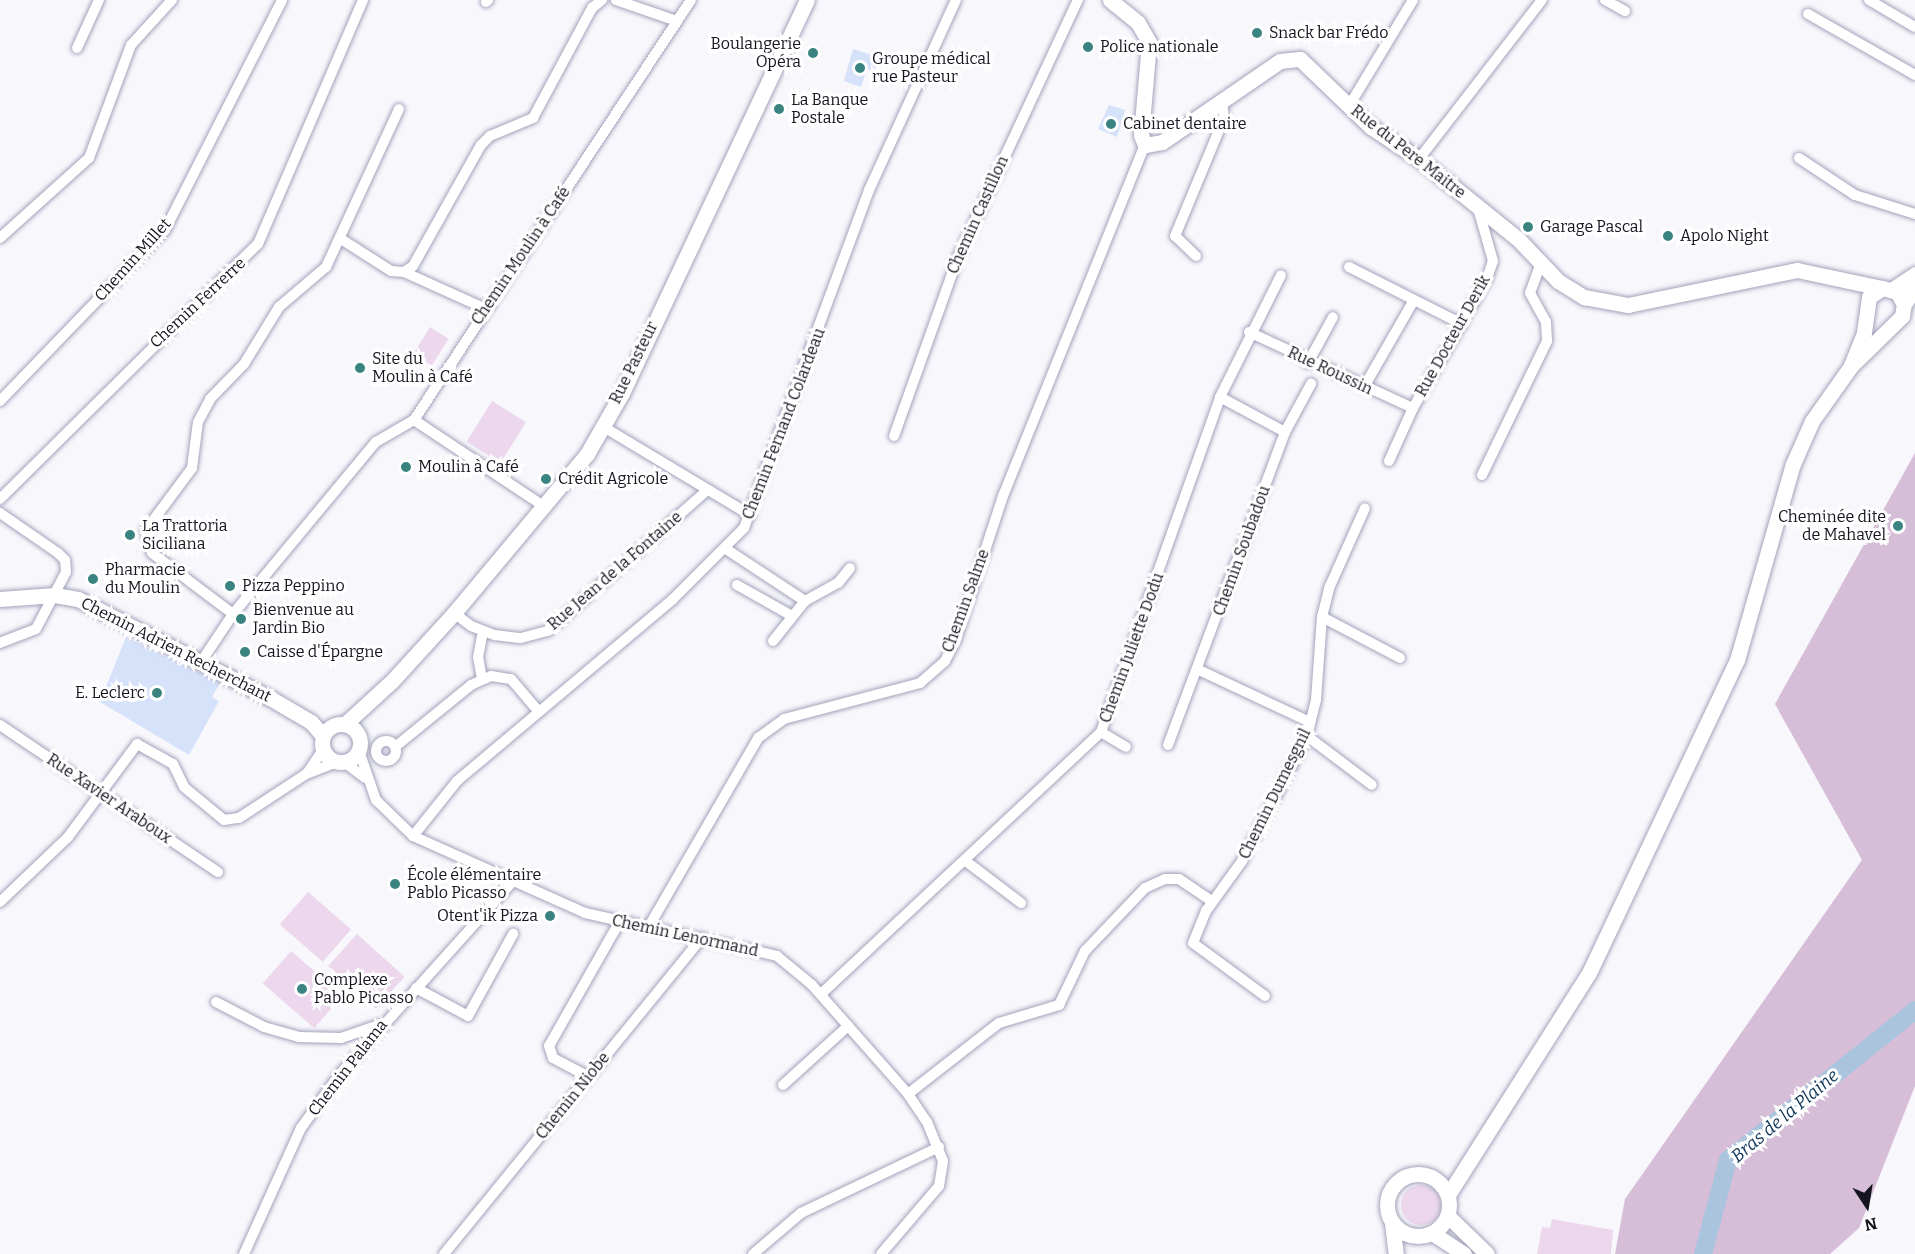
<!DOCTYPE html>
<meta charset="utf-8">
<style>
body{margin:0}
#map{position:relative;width:1915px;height:1254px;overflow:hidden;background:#f7f7fc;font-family:Bitter,serif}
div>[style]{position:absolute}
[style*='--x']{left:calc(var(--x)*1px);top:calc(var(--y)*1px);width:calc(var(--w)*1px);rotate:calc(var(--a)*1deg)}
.green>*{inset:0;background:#ecd7ed;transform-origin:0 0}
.round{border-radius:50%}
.forest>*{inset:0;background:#d6bdd8}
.river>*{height:18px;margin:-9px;padding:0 9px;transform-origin:9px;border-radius:9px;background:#abc4de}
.building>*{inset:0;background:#d6e1fa}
.roads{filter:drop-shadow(0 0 2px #a3a3bc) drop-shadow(0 0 2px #a3a3bc)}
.minor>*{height:10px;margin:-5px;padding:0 5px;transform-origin:5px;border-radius:5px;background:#fff}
.minor>.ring{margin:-5px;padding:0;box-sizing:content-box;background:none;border:10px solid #fff;border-radius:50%}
.secondary>*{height:15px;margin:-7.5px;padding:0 7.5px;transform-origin:7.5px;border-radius:7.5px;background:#fff}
.secondary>.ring{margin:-7.5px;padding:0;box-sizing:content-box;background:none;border:15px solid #fff;border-radius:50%}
.dots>*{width:16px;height:16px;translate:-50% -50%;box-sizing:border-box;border:3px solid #fff;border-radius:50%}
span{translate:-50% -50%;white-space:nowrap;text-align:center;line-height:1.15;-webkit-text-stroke:6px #fff;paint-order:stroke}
.poi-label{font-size:16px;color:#16151f}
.left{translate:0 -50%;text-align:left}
.right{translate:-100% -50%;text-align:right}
.street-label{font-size:16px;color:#16151f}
.water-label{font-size:18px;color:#0f3659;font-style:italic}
.north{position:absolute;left:1837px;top:1176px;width:60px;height:60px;-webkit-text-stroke:4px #fff;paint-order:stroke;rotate:168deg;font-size:16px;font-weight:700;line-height:24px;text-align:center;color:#16151f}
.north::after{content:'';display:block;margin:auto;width:21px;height:27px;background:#16151f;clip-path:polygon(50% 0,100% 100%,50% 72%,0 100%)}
</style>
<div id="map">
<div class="green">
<div style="left:430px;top:327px;width:22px;height:32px;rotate:32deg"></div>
<div style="left:492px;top:401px;width:40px;height:48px;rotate:32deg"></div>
<div style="left:308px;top:892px;width:57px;height:43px;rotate:41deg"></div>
<div style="left:357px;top:934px;width:64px;height:43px;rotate:42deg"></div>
<div style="left:291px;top:951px;width:68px;height:43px;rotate:41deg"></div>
<div class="round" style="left:1401px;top:1185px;width:40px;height:40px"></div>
<div style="clip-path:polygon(1552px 1219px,1613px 1230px,1611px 1254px,1537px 1254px,1542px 1227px,1550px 1228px)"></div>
</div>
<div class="forest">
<div style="clip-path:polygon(1915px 453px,1915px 1086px,1859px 1228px,1830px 1254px,1615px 1254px,1625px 1199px,1862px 860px,1775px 704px)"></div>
</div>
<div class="river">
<div style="--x:1703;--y:1254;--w:97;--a:-75.1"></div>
<div style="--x:1728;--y:1160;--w:240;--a:-38.7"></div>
</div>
<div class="building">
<div style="clip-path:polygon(853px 49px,878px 57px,874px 72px,867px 69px,861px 87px,844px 81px)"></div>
<div style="clip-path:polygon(1109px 105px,1125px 110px,1117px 137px,1098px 129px)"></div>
<div style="clip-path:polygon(126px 637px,220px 683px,212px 697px,219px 701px,189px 755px,100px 702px)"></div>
</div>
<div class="roads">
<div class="minor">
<div style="--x:616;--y:0;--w:65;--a:19"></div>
<div style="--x:1605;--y:0;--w:23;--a:29"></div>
<div style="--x:1869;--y:0;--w:53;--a:30.4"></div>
<div style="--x:486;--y:2;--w:3;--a:-45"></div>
<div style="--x:1808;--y:14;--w:123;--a:29.7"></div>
<div style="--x:77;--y:48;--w:53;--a:-65.4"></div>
<div style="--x:1349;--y:106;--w:124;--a:-58.9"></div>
<div style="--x:1799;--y:158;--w:67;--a:33.5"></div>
<div style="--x:1855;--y:195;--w:63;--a:17.6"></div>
<div style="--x:1419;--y:159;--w:201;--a:-52.3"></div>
<div style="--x:0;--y:238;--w:120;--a:-42"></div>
<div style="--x:89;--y:158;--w:121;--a:-69.6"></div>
<div style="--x:131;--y:45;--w:61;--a:-47.7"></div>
<div style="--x:341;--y:239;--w:59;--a:32.6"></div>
<div style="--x:391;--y:271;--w:13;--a:4"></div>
<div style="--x:404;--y:272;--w:11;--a:-34"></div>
<div style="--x:413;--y:266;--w:139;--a:-60.7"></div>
<div style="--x:481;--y:145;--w:13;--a:-45"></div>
<div style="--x:490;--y:136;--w:47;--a:-22.7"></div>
<div style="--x:533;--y:118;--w:125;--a:-61.8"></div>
<div style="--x:592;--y:8;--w:13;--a:-39"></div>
<div style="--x:1196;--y:256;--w:29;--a:-136"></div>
<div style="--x:1175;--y:236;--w:128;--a:-67.4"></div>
<div style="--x:1224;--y:118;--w:16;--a:-97"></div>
<div style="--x:1349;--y:267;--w:127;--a:26.8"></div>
<div style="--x:404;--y:272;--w:90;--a:24.3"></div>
<div style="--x:1249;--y:332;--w:181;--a:24.9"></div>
<div style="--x:1308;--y:363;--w:52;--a:-61.5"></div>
<div style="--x:1364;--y:387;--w:100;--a:-60.1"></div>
<div style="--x:1220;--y:397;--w:74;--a:28.3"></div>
<div style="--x:0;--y:401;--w:238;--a:-46"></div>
<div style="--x:165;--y:230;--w:258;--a:-63"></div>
<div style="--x:414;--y:420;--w:157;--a:33.6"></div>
<div style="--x:602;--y:426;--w:173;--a:31"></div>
<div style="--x:894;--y:436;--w:190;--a:-70.3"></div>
<div style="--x:958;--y:257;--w:284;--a:-65"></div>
<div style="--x:1389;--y:461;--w:58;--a:-65.6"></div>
<div style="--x:1413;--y:408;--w:149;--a:-60.2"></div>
<div style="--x:1487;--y:279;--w:19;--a:-72"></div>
<div style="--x:1493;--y:261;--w:55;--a:-105.8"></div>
<div style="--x:1482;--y:475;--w:149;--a:-64.1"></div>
<div style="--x:1547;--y:341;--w:19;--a:-93"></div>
<div style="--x:1546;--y:322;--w:33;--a:-119"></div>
<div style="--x:1530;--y:293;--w:32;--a:-70"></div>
<div style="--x:0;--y:499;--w:363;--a:-44.7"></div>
<div style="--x:258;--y:244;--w:266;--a:-66.7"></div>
<div style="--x:0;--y:513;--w:70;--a:34.6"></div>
<div style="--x:58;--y:553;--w:10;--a:45"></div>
<div style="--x:65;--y:560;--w:12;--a:85"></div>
<div style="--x:66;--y:572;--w:64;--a:117.8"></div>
<div style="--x:36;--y:629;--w:39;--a:159"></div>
<div style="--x:726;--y:549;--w:95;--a:33.4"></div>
<div style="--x:737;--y:585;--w:63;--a:29.4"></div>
<div style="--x:454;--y:613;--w:21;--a:37"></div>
<div style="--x:471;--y:626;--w:26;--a:21"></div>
<div style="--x:495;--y:635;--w:26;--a:7"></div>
<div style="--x:521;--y:638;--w:28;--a:-15"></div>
<div style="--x:548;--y:631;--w:211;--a:-41.5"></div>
<div style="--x:233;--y:614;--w:101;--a:-143"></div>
<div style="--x:152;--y:553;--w:24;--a:-105"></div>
<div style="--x:146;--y:530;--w:77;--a:-53.4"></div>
<div style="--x:192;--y:468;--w:46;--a:-82.6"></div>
<div style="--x:198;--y:422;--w:26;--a:-62"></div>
<div style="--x:210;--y:399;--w:49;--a:-45.8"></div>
<div style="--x:244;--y:364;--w:67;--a:-58.4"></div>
<div style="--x:279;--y:307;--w:62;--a:-40.4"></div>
<div style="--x:326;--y:267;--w:174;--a:-65.2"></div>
<div style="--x:1322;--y:617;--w:88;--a:27.7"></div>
<div style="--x:773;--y:641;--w:51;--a:-51.3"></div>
<div style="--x:805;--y:601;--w:38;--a:-29"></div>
<div style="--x:838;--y:583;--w:19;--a:-51"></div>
<div style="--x:201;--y:662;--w:58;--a:-56.3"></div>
<div style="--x:233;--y:614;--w:224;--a:-50.3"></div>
<div style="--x:376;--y:442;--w:44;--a:-30.1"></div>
<div style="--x:414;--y:420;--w:503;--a:-56.59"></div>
<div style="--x:1199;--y:670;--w:123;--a:25.1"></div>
<div style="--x:482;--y:679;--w:22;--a:-100"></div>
<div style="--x:478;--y:657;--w:26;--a:-79"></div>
<div style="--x:0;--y:725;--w:263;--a:34"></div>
<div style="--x:1101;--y:732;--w:29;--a:31"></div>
<div style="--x:1307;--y:736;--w:81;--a:37"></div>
<div class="ring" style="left:376px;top:741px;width:10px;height:10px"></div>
<div style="--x:1168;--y:745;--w:334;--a:-69.5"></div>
<div style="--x:1285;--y:432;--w:55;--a:-61.6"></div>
<div style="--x:395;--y:747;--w:98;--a:-39.2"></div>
<div style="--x:471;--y:685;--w:22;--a:-24"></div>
<div style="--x:491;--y:676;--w:20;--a:9"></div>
<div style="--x:511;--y:679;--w:43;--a:49.7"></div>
<div style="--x:359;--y:751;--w:52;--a:70.9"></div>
<div style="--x:376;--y:800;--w:52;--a:44.2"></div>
<div style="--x:413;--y:836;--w:188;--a:24.1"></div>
<div style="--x:585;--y:913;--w:197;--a:12.6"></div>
<div style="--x:777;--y:956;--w:45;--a:39.6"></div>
<div style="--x:812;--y:985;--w:145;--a:48.6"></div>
<div style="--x:908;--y:1094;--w:34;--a:56"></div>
<div style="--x:927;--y:1122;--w:42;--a:67.7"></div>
<div style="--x:943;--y:1161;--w:25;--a:99"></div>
<div style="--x:939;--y:1186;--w:89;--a:130.5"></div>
<div style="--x:344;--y:762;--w:26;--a:37"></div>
<div style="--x:308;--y:772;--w:27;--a:-56"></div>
<div style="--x:413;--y:836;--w:70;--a:-51.3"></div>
<div style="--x:457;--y:781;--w:282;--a:-40.1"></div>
<div style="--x:673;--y:599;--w:100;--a:-45"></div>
<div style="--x:744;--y:528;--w:360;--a:-69.7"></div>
<div style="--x:869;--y:190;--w:209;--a:-65.4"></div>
<div style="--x:967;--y:862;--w:68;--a:37.2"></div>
<div style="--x:0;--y:902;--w:94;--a:-43.7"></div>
<div style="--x:68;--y:837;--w:116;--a:-53.4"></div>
<div style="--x:137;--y:744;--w:41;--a:29.1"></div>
<div style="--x:173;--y:764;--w:25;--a:64"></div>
<div style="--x:184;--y:787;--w:52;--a:39.5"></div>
<div style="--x:224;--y:820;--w:15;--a:-8"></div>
<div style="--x:239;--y:818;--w:80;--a:-33.3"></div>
<div style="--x:306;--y:774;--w:33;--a:-21"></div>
<div style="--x:648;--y:928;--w:220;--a:-59.9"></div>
<div style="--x:758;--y:738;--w:32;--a:-36"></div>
<div style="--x:784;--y:719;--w:141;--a:-14.8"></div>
<div style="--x:920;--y:683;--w:33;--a:-41"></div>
<div style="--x:945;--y:661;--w:25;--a:-63"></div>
<div style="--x:956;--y:639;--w:151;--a:-71.8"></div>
<div style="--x:1003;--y:496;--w:379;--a:-68"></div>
<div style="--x:416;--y:988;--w:59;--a:28.3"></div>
<div style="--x:468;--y:1016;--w:94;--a:-61.2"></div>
<div style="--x:821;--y:994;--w:383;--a:-43.1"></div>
<div style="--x:1101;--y:732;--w:356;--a:-70.4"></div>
<div style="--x:1220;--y:397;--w:136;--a:-63.4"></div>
<div style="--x:1265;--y:996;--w:89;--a:-143.6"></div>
<div style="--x:1193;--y:943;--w:35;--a:-68"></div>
<div style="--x:1206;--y:911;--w:62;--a:-54.2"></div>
<div style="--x:1242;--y:861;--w:141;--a:-62.5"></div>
<div style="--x:1307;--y:736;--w:37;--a:-76"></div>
<div style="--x:1316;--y:700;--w:83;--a:-85.9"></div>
<div style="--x:1322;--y:617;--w:32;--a:-76"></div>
<div style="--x:1330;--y:586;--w:85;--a:-65.8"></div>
<div style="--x:216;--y:1002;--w:54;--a:27.5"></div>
<div style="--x:264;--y:1027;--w:36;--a:16"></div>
<div style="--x:299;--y:1037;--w:42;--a:1.4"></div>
<div style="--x:341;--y:1038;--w:40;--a:-18.9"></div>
<div style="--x:589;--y:1077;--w:41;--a:-152.2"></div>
<div style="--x:553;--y:1058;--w:13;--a:-108"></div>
<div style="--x:549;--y:1046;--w:142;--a:-60.4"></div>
<div style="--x:783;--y:1085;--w:88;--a:-42.2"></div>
<div style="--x:908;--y:1094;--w:115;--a:-38"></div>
<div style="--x:999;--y:1023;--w:63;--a:-16.7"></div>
<div style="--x:1059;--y:1005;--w:60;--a:-64.3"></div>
<div style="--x:1085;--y:951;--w:87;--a:-46.4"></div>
<div style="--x:1145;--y:888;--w:22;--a:-24"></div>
<div style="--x:1165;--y:879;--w:14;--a:0"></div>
<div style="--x:1179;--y:879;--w:40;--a:34"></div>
<div style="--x:244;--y:1254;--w:138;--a:-65.7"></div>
<div style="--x:301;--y:1128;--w:67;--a:-54.2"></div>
<div style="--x:340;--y:1074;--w:261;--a:-48.1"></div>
<div style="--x:444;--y:1254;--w:408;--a:-50.8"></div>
<div style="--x:753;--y:1254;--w:63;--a:-40.5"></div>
<div style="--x:801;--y:1213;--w:153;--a:-25.6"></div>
</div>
<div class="secondary">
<div style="--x:1110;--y:0;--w:36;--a:39"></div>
<div style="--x:1138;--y:23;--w:22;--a:60"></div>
<div style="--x:1149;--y:42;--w:93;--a:94.9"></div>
<div style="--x:1141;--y:135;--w:11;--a:68"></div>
<div style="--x:1145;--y:145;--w:17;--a:-10"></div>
<div style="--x:1162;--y:142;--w:143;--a:-34.5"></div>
<div style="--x:1280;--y:61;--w:20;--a:-6"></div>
<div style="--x:1300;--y:59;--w:98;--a:43.8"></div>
<div style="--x:1371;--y:127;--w:58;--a:33.7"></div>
<div style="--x:1419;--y:159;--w:129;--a:39"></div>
<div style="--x:1519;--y:240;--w:57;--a:46.4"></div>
<div style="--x:1558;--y:281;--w:31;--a:32"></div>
<div style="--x:1584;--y:297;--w:45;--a:10.3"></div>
<div style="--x:1628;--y:305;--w:173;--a:-11.7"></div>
<div style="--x:1797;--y:270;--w:87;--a:12"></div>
<div style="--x:1893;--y:289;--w:27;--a:-34"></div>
<div style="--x:1904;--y:304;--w:19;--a:-55"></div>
<div style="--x:0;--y:599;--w:55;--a:-4.2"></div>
<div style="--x:55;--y:595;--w:23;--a:10"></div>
<div style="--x:78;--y:599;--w:216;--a:27.3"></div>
<div style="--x:270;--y:698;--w:48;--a:30.3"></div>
<div style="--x:311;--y:722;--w:18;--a:49"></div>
<div class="ring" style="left:322px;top:724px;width:23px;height:23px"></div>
<div style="--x:345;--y:724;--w:64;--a:-42.5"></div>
<div style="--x:392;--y:681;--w:92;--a:-47.6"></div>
<div style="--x:454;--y:613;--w:207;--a:-50.1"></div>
<div style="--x:587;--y:454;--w:70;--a:-60.2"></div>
<div style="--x:622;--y:393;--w:434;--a:-64.8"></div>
<div class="ring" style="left:1387px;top:1174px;width:47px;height:47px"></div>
<div style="--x:1448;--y:1195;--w:263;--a:-57.6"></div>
<div style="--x:1589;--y:973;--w:346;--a:-64.7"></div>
<div style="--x:1737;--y:660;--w:204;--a:-74.1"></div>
<div style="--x:1793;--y:464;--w:47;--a:-66.2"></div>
<div style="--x:1812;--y:421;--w:67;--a:-54.7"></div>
<div style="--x:1851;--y:366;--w:71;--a:-44.4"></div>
<div style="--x:1902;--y:316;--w:12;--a:-81"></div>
<div style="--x:1904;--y:304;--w:14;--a:-120"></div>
<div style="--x:1897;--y:292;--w:16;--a:-165"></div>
<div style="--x:1882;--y:288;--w:16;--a:145"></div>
<div style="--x:1869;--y:297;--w:36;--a:98"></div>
<div style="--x:1864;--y:333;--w:35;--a:112"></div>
<div style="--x:1448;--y:1216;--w:54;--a:44.3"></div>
<div style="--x:1392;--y:1223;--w:31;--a:83"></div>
<div style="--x:1432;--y:1233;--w:38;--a:33"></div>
</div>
</div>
<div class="dots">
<div style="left:1257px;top:33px;background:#3a8381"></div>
<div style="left:1088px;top:47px;background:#3a8381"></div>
<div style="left:813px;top:53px;background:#3a8381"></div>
<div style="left:860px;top:68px;background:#3a8381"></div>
<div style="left:779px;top:109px;background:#3a8381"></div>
<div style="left:1111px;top:124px;background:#3a8381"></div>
<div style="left:1528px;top:227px;background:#3a8381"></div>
<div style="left:1668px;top:236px;background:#3a8381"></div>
<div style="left:360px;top:368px;background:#3a8381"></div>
<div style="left:406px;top:467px;background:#3a8381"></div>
<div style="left:546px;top:479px;background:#3a8381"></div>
<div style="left:1898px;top:526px;background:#3a8381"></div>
<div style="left:130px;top:535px;background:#3a8381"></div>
<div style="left:93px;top:579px;background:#3a8381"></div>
<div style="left:230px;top:586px;background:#3a8381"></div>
<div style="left:241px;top:619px;background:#3a8381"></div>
<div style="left:245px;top:652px;background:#3a8381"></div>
<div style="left:157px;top:693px;background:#3a8381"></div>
<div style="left:395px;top:884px;background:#3a8381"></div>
<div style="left:550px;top:916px;background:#3a8381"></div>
<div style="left:302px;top:989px;background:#3a8381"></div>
</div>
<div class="poi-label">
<span class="left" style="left:1269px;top:33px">Snack bar Frédo</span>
<span class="right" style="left:801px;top:53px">Boulangerie<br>Opéra</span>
<span class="left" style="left:1100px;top:47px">Police nationale</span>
<span class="left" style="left:872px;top:68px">Groupe médical<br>rue Pasteur</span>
<span class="left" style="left:791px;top:109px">La Banque<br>Postale</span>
<span class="left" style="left:1123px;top:124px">Cabinet dentaire</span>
<span class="left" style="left:1540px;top:227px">Garage Pascal</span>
<span class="left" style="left:1680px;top:236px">Apolo Night</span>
<span class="left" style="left:372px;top:368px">Site du<br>Moulin à Café</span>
<span class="left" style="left:418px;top:467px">Moulin à Café</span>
<span class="left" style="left:558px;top:479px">Crédit Agricole</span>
<span class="right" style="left:1886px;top:526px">Cheminée dite<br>de Mahavel</span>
<span class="left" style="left:142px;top:535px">La Trattoria<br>Siciliana</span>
<span class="left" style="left:105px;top:579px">Pharmacie<br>du Moulin</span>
<span class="left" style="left:242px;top:586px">Pizza Peppino</span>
<span class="left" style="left:253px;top:619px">Bienvenue au<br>Jardin Bio</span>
<span class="left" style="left:257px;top:652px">Caisse d'Épargne</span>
<span class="right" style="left:145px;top:693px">E. Leclerc</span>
<span class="left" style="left:407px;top:884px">École élémentaire<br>Pablo Picasso</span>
<span class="right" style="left:538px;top:916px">Otent'ik Pizza</span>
<span class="left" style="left:314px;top:989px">Complexe<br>Pablo Picasso</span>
</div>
<div class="street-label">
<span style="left:1408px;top:152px;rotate:38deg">Rue du Pere Maitre</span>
<span style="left:978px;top:215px;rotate:-66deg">Chemin Castillon</span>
<span style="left:521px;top:256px;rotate:-56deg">Chemin Moulin à Café</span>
<span style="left:133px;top:260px;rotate:-48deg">Chemin Millet</span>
<span style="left:198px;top:303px;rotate:-43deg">Chemin Ferrerre</span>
<span style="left:1453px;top:336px;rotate:-61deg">Rue Docteur Derik</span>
<span style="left:634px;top:363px;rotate:-64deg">Rue Pasteur</span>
<span style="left:1330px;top:371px;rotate:25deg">Rue Roussin</span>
<span style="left:784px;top:424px;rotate:-69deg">Chemin Fernand Colardeau</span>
<span style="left:1242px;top:551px;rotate:-70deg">Chemin Soubadou</span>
<span style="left:615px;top:571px;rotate:-41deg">Rue Jean de la Fontaine</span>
<span style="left:966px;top:601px;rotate:-70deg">Chemin Salme</span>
<span style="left:1132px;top:648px;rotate:-70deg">Chemin Juliette Dodu</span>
<span style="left:176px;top:650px;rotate:27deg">Chemin Adrien Recherchant</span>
<span style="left:1275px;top:794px;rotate:-64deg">Chemin Dumesgnil</span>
<span style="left:109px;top:799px;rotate:34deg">Rue Xavier Araboux</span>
<span style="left:685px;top:936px;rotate:12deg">Chemin Lenormand</span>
<span style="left:348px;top:1068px;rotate:-52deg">Chemin Palama</span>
<span style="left:573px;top:1096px;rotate:-51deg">Chemin Niobe</span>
</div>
<div class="water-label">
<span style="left:1785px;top:1116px;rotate:-40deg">Bras de la Plaine</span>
</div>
<div class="north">N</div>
</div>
